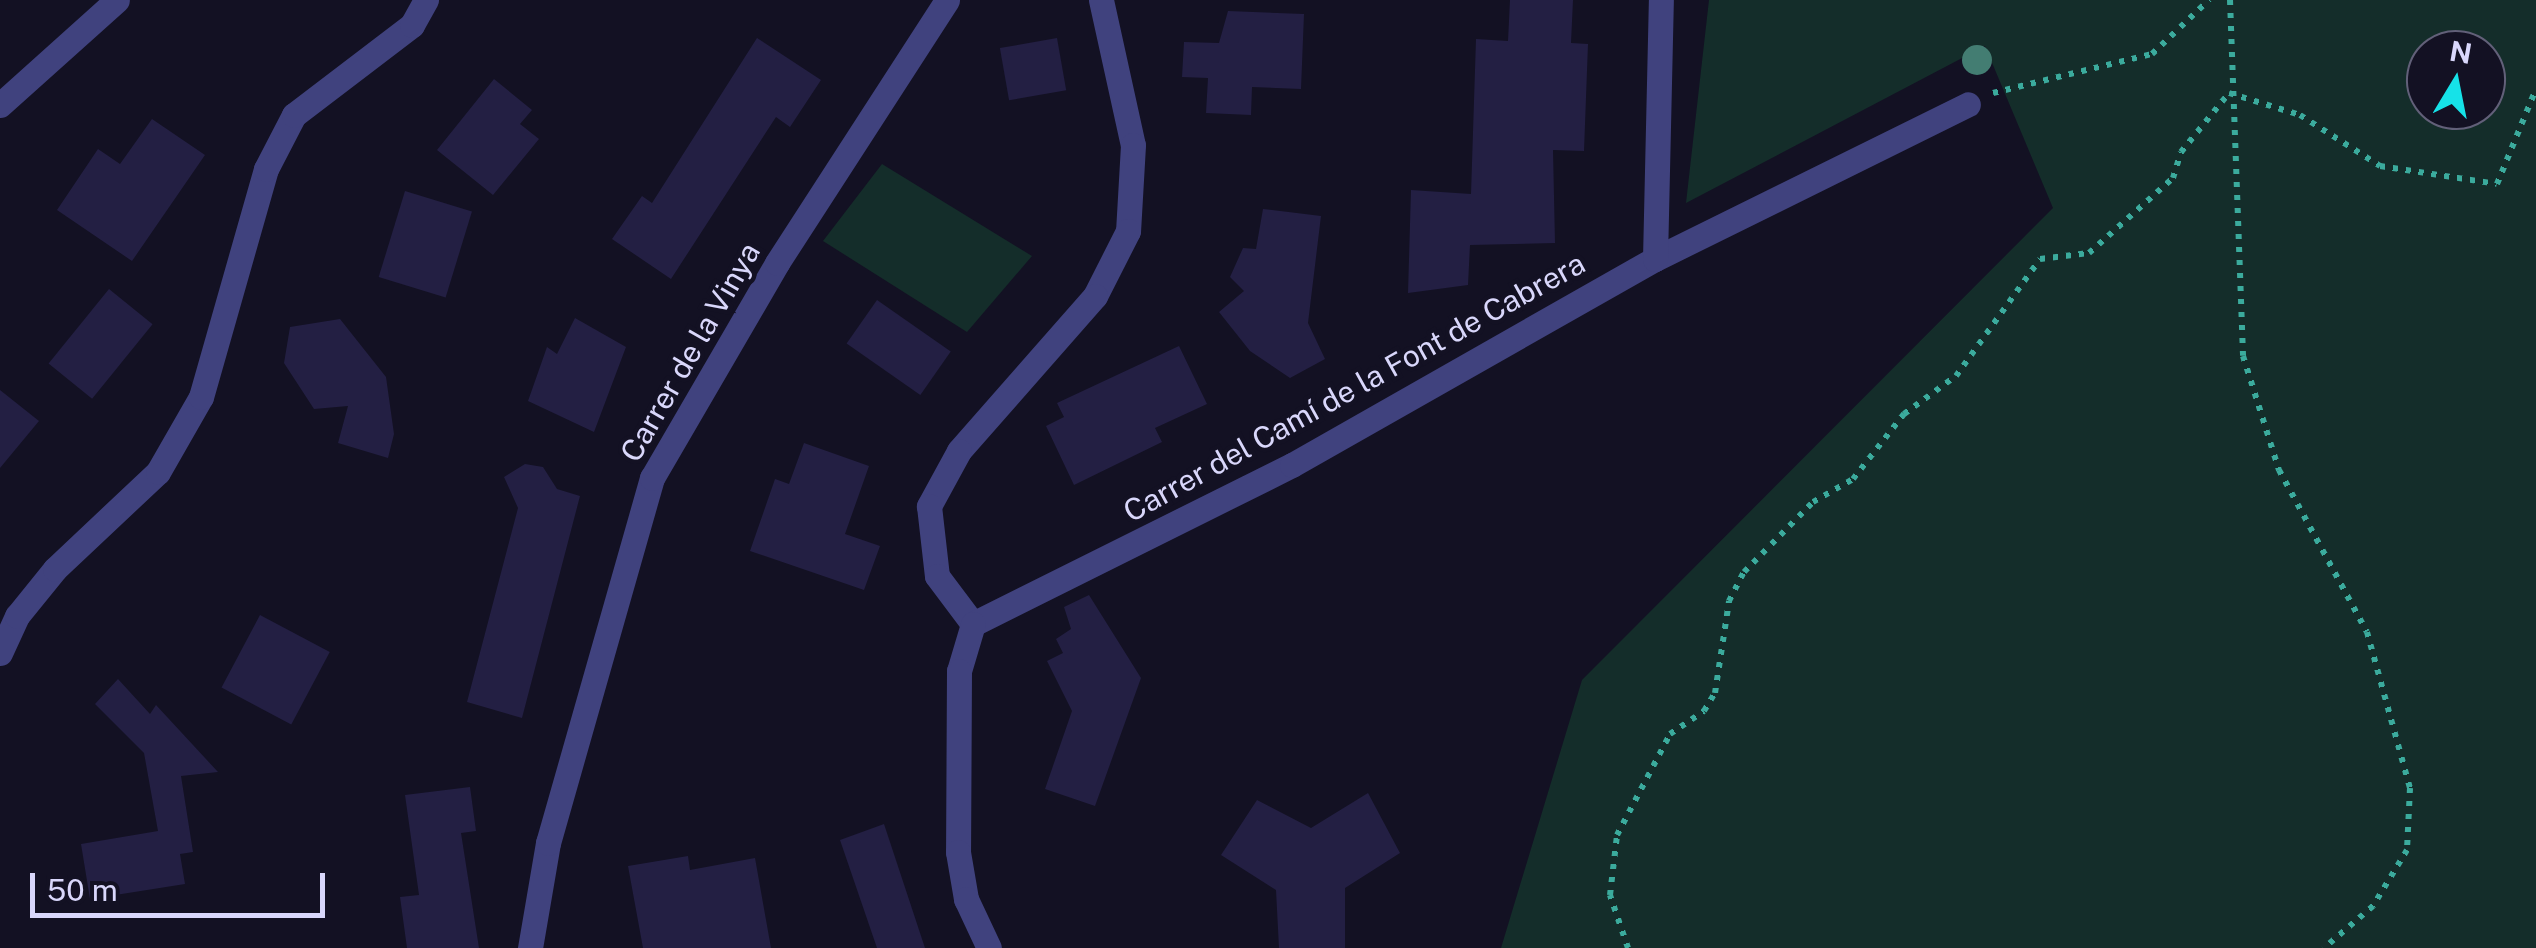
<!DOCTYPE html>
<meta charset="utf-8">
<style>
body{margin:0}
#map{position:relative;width:2536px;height:948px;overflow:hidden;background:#131123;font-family:"Public Sans",sans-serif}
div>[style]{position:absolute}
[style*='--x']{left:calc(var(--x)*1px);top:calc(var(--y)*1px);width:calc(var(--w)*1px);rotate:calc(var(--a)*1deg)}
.green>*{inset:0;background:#142d2a}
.building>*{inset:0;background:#231f43;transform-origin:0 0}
.path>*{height:6px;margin-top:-3px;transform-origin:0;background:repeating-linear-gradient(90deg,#3bab9d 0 5px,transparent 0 13px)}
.minor>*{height:25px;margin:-12.5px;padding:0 12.5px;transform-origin:12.5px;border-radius:12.5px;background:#40427e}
.trees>*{width:30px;height:30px;margin:-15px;border-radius:50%;background:#437d72}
span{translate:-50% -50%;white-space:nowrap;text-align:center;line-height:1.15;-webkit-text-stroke:9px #131123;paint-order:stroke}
.street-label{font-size:30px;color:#d9d7fb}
.north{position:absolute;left:2406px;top:30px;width:100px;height:100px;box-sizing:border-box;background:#131123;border:2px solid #626079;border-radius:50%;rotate:10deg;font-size:28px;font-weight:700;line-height:40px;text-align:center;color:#d9d7fb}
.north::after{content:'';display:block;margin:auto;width:35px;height:45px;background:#16e2e8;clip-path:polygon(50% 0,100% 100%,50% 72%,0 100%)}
.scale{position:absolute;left:30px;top:873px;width:295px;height:45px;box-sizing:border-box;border:5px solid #d9d7fb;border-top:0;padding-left:12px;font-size:30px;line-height:35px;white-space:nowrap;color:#d9d7fb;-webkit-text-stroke:8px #131123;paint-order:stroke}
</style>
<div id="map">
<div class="green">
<div style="clip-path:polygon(evenodd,1709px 0,2536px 0,2536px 948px,1501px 948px,1582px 680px,2053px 208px,1985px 46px,1686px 203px,1709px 0,2426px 50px,2486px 50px,2486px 110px,2426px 110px,2426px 50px)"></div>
<div style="clip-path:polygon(882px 164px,1032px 256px,967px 332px,823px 241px)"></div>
</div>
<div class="building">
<div style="clip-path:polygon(1510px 0,1573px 0,1571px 43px,1588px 44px,1584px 151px,1553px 150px,1555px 243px,1470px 245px,1468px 285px,1408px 293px,1411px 190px,1471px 194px,1476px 39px,1508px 41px)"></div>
<div style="clip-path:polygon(1228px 11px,1304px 14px,1301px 89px,1252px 87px,1251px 115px,1206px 113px,1208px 78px,1182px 77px,1184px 42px,1219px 43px)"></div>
<div style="clip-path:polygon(757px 38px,821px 80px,790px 127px,776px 117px,671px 279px,612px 239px,642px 196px,652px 203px)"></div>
<div style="left:1057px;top:38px;width:53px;height:58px;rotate:80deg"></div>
<div style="clip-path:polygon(494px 79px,532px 110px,520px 124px,539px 139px,493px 195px,437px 150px)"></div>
<div style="clip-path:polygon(152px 119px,205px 155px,132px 261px,57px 210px,98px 149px,120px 164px)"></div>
<div style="left:405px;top:191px;width:70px;height:90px;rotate:17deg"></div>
<div style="clip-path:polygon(1263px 209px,1321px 216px,1308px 323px,1325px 359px,1290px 378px,1250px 351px,1219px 312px,1244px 291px,1230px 277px,1243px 248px,1256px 249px)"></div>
<div style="left:109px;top:289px;width:56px;height:96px;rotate:39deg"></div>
<div style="left:877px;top:300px;width:90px;height:53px;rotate:35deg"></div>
<div style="clip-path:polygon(575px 318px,626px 347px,594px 432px,528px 401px,547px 347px,557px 354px)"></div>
<div style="clip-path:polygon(340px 319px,386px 377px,394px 434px,388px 458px,338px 443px,348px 406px,314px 409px,284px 363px,290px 327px)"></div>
<div style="clip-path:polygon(1179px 346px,1207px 404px,1155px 428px,1162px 442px,1074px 485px,1046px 426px,1064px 417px,1057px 403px)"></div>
<div style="clip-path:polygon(0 390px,39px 421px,0 468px)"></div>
<div style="clip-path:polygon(804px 443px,869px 466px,845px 534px,880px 546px,864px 590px,750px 551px,775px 479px,789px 484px)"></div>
<div style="clip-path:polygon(525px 464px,543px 467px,557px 489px,580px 496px,522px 718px,467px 702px,518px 508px,504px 477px)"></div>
<div style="clip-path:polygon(1089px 595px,1141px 678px,1095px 806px,1045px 789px,1072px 711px,1047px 661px,1063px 653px,1056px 639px,1071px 629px,1064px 607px)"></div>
<div style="left:260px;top:615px;width:79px;height:82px;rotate:28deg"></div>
<div style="clip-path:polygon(118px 679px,150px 714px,156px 705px,218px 772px,181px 776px,193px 852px,180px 854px,185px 884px,90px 899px,81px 844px,158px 831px,144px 753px,95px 704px)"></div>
<div style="clip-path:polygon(470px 787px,476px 831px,461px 833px,479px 948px,407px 948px,400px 897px,419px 895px,405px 795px)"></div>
<div style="clip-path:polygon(1368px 793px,1400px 853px,1345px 888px,1345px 948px,1279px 948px,1276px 890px,1221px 855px,1257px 800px,1311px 828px)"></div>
<div style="clip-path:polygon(884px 824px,925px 948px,877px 948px,840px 840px)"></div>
<div style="clip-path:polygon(688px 856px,690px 870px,755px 858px,771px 948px,643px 948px,628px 866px)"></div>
</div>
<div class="path">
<div style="--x:2230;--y:0;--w:356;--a:87.9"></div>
<div style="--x:2243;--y:356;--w:120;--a:72.5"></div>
<div style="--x:2279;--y:470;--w:184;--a:61.5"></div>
<div style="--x:2367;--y:632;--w:162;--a:74.6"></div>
<div style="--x:2410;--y:788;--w:62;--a:92.8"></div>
<div style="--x:2407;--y:850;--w:66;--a:121.3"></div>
<div style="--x:2373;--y:906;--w:65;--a:139.4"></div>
<div style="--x:1993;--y:93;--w:164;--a:-13.8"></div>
<div style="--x:2152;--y:54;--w:79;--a:-43.5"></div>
<div style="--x:1628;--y:948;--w:56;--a:-108.8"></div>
<div style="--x:1610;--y:895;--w:60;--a:-83.3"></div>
<div style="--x:1617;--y:835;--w:114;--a:-62.3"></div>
<div style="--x:1670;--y:734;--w:41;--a:-34.1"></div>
<div style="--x:1704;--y:711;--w:21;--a:-59"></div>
<div style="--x:1715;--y:693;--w:93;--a:-81.3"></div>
<div style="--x:1729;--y:601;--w:33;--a:-63"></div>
<div style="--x:1744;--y:572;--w:98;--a:-45.4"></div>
<div style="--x:1813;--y:502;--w:46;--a:-29.9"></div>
<div style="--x:1853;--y:479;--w:83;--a:-51.9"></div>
<div style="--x:1904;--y:414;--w:64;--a:-36.2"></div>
<div style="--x:1956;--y:376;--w:144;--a:-54.3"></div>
<div style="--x:2040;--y:259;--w:49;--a:-7"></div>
<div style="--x:2089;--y:253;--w:113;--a:-41.8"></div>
<div style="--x:2173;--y:178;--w:27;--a:-73"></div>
<div style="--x:2181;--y:152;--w:76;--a:-50.9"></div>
<div style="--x:2229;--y:93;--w:74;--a:17.2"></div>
<div style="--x:2300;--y:115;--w:95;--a:32.5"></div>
<div style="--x:2380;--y:166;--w:118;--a:8.7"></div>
<div style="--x:2497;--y:184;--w:103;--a:-67.7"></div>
</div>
<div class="minor">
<div style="--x:1101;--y:0;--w:148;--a:77.6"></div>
<div style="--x:1133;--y:145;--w:86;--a:93.3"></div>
<div style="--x:1128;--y:231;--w:73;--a:116.9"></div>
<div style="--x:1095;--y:296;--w:206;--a:131.3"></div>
<div style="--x:959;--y:451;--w:63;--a:118.6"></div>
<div style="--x:929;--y:506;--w:70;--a:83.5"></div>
<div style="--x:937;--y:576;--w:60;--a:53.1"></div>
<div style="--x:973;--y:624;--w:356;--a:-26.5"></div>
<div style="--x:1292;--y:465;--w:417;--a:-29.6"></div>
<div style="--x:1655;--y:259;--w:349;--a:-26.3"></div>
<div style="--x:0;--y:105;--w:157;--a:-41.9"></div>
<div style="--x:1655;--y:259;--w:259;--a:-88.7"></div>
<div style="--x:973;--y:624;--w:49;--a:106.6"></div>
<div style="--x:959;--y:671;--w:181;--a:90.3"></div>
<div style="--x:958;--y:852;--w:48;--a:80.3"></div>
<div style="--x:966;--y:899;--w:54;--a:64.9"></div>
<div style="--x:0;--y:653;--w:41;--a:-65.3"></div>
<div style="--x:17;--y:616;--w:60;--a:-51"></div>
<div style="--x:55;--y:569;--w:141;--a:-43.3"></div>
<div style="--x:158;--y:472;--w:86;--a:-60.2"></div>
<div style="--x:201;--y:397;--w:237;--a:-74.1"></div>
<div style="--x:266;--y:169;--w:61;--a:-62.6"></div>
<div style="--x:294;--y:115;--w:148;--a:-37.3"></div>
<div style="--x:412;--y:25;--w:29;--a:-61"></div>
<div style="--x:530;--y:948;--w:107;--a:-80.3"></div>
<div style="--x:548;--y:843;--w:380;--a:-74.1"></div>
<div style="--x:652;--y:478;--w:249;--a:-59.8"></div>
<div style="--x:777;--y:263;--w:313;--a:-57.1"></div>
</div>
<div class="trees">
<div style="left:1977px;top:60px"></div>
</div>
<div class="street-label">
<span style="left:690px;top:352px;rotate:-60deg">Carrer de la Vinya</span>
<span style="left:1354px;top:387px;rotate:-29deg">Carrer del Camí de la Font de Cabrera</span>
</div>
<div class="north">N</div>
<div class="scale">50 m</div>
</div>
